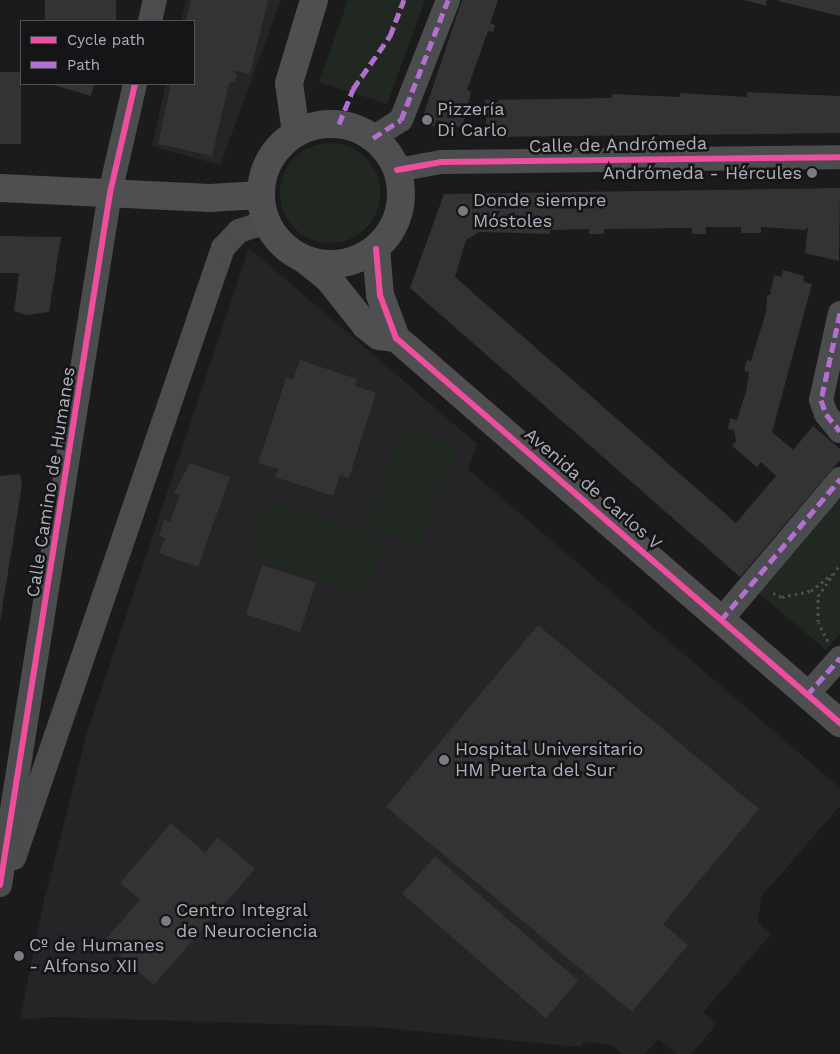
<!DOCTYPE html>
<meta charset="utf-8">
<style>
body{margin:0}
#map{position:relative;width:840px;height:1054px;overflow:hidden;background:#1b1b1b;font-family:"Work Sans",sans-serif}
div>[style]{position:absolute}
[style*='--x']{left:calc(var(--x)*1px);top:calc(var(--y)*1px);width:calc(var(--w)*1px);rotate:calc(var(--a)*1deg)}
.built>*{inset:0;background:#252527}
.green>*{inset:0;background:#212822;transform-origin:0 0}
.round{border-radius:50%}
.building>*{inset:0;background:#333;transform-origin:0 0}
.path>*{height:3px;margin-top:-1.5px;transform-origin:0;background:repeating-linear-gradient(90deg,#4c4d50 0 2.5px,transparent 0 6.5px)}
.street>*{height:24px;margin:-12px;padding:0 12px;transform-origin:12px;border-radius:12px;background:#4b4c4e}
.secondary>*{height:28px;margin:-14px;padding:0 14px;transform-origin:14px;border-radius:14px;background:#4f4f52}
.secondary>.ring{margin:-14px;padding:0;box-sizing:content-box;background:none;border:28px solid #4f4f52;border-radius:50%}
.quiet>*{height:5px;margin-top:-2.5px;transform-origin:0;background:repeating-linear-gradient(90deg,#b36fd0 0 10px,transparent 0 15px)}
.cycleway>*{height:6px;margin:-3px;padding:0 3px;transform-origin:3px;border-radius:3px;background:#ef4d9e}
.dots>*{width:14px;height:14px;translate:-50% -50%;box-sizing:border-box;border:2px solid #151517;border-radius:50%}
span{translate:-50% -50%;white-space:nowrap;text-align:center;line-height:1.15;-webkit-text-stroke:5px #151517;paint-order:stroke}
.poi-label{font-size:18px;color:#adb0bb}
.left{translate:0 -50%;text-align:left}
.right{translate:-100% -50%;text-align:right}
.street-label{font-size:18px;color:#adb0bb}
.legend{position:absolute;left:20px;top:20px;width:175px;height:65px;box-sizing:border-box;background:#151517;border:1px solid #525359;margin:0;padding:6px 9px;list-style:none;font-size:15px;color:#adb0bb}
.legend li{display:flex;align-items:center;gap:10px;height:25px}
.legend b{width:25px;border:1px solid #525359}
</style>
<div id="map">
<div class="built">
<div style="clip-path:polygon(186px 0,281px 0,220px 165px,152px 146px,166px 84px,194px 84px,194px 21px,181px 21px)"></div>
<div style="clip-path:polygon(249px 248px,477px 444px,468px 469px,840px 788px,840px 806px,761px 897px,758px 922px,771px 934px,703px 1012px,717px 1024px,691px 1054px,677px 1054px,658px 1039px,645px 1054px,623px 1054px,611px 1045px,584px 1042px,580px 1047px,375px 1027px,51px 1017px,20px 1020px,44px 901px,87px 733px)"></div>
</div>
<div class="green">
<div style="clip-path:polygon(348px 0,425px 0,387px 104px,319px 82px)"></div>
<div class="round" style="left:280px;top:143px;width:100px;height:100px"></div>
<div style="left:403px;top:424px;width:60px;height:108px;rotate:21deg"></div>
<div style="clip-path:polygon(840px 493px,840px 634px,826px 650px,757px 592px)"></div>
<div style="left:267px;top:499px;width:123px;height:59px;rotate:19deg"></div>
</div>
<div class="building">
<div style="left:45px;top:0;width:71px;height:22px"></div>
<div style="clip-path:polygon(191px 0,268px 0,250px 74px,231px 70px,237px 75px,235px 82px,229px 83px,212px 156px,158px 144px,171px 84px,194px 84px,194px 21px,186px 21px)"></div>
<div style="clip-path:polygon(462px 0,498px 0,490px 23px,495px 25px,493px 32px,488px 31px,467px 90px,471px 92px,462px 128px,437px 120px,434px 127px,421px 122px)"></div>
<div style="clip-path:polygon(745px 0,767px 0,766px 6px)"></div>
<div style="clip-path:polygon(840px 0,840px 16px,778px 1px,778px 0)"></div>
<div style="left:0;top:72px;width:21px;height:72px"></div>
<div style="clip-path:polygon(51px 84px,94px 84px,91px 96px)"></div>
<div style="clip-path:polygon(747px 92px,840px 96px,840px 133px,495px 137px,495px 132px,487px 132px,485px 100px,612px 98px,612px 94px,680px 97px,680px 93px,747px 97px)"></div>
<div style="clip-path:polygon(840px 188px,839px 261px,805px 253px,808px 227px,804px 230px,761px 227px,761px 233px,741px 233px,741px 227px,706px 227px,706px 234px,692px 234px,692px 228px,604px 229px,604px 234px,589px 234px,589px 229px,550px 230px,550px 234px,479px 232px,466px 240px,455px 277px,736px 523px,776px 476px,761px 462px,757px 467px,732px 446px,736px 441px,734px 430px,728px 429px,730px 418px,737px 420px,746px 392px,749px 372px,744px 371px,747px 360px,751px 361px,766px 312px,767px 295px,770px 295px,774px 275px,782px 277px,783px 270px,804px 276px,803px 282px,812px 284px,772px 432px,793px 450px,813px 426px,840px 449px,840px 460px,740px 577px,410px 288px,444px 194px)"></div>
<div style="clip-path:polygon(0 236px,61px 237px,49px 312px,26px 315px,14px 311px,19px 273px,0 273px)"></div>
<div style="clip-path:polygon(300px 360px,357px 379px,355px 386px,376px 393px,349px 478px,340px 475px,333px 496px,275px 477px,278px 469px,258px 463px,286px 378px,293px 380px)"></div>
<div style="clip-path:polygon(190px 463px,230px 477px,198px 567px,159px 553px,165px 538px,159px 536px,164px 520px,170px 522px,180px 495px,174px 493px)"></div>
<div style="clip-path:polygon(20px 474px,22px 485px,0 622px,0 476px)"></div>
<div style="left:262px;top:565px;width:57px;height:52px;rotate:18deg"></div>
<div style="clip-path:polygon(538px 625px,759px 809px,663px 924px,688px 945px,632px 1012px,386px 807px)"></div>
<div style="clip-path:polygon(171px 823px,205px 853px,218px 837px,255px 869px,154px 985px,104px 941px,140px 900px,120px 883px)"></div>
<div style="left:435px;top:856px;width:190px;height:50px;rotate:41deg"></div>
</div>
<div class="path">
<div style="--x:773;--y:593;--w:10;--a:24"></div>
<div style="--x:782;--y:597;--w:30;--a:-12"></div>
<div style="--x:811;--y:591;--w:27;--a:-39"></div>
<div style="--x:828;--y:641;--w:21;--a:-118"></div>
<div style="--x:818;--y:622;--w:26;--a:-90"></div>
<div style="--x:818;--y:596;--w:38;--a:-55"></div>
</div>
<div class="street">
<div style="--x:150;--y:21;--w:22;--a:-77"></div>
<div style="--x:373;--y:138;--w:33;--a:-33"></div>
<div style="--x:401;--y:120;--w:129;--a:-68.6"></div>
<div style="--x:397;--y:170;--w:45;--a:-10.3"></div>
<div style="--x:441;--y:162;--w:399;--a:-0.7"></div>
<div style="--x:840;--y:313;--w:89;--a:102.3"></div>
<div style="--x:821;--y:400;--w:15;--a:70"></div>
<div style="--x:826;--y:414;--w:22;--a:51"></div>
<div style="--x:721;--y:620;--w:185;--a:-49.8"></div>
<div style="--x:807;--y:695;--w:50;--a:-48.3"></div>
<div style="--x:14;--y:858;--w:645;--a:-71.09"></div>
<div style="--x:223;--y:248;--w:23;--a:-47"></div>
<div style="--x:239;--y:231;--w:29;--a:-18"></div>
<div style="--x:0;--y:885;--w:701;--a:-80.97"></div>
<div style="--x:110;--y:193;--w:112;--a:-77.1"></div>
</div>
<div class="secondary">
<div class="ring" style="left:261px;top:124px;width:112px;height:112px"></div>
<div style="--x:296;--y:133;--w:50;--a:-98"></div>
<div style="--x:289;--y:83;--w:87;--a:-73.2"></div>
<div style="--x:0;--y:188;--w:210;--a:2.7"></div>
<div style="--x:210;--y:198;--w:51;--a:-3.4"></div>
<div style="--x:376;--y:249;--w:46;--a:85"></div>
<div style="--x:380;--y:295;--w:46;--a:69.6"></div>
<div style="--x:396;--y:338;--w:588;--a:40.93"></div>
<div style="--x:305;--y:260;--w:29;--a:38"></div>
<div style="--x:328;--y:278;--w:61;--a:51.6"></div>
<div style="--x:366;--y:326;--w:16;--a:38"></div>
<div style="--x:379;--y:336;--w:17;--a:7"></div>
</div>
<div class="quiet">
<div style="--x:339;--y:124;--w:38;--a:-68"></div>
<div style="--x:353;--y:89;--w:65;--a:-55.1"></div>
<div style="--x:390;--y:36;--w:39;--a:-69"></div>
<div style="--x:373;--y:138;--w:33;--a:-33"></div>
<div style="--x:401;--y:120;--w:129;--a:-68.6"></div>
<div style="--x:840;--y:313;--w:89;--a:102.3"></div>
<div style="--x:821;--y:400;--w:15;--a:70"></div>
<div style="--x:826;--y:414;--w:22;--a:51"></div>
<div style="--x:721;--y:620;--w:185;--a:-49.8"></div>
<div style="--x:807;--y:695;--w:50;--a:-48.3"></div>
</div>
<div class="cycleway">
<div style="--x:397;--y:170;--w:45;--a:-10.3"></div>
<div style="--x:441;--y:162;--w:399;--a:-0.7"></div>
<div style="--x:376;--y:249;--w:46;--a:85"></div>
<div style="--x:380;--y:295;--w:46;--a:69.6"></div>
<div style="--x:396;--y:338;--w:588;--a:40.93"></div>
<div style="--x:0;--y:885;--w:701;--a:-80.97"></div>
<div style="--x:110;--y:193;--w:112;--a:-77.1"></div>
</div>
<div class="dots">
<div style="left:427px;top:120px;background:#7a7c83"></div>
<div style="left:812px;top:173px;background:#7a7c83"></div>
<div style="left:463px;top:211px;background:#7a7c83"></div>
<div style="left:444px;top:760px;background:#7a7c83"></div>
<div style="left:166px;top:921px;background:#7a7c83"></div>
<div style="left:19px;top:956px;background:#7a7c83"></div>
</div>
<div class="poi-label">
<span class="left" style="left:437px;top:120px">Pizzería<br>Di Carlo</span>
<span class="right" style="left:802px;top:173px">Andrómeda - Hércules</span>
<span class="left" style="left:473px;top:211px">Donde siempre<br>Móstoles</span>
<span class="left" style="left:455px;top:760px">Hospital Universitario<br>HM Puerta del Sur</span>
<span class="left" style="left:176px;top:921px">Centro Integral<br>de Neurociencia</span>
<span class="left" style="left:29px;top:956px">Cº de Humanes<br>- Alfonso XII</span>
</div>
<div class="street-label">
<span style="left:618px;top:145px;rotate:-1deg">Calle de Andrómeda</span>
<span style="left:51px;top:482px;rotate:-81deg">Calle Camino de Humanes</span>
<span style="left:593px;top:489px;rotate:41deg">Avenida de Carlos V</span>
</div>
<ul class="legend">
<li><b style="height:6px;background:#ef4d9e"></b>Cycle path</li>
<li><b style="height:6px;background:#b36fd0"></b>Path</li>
</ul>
</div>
